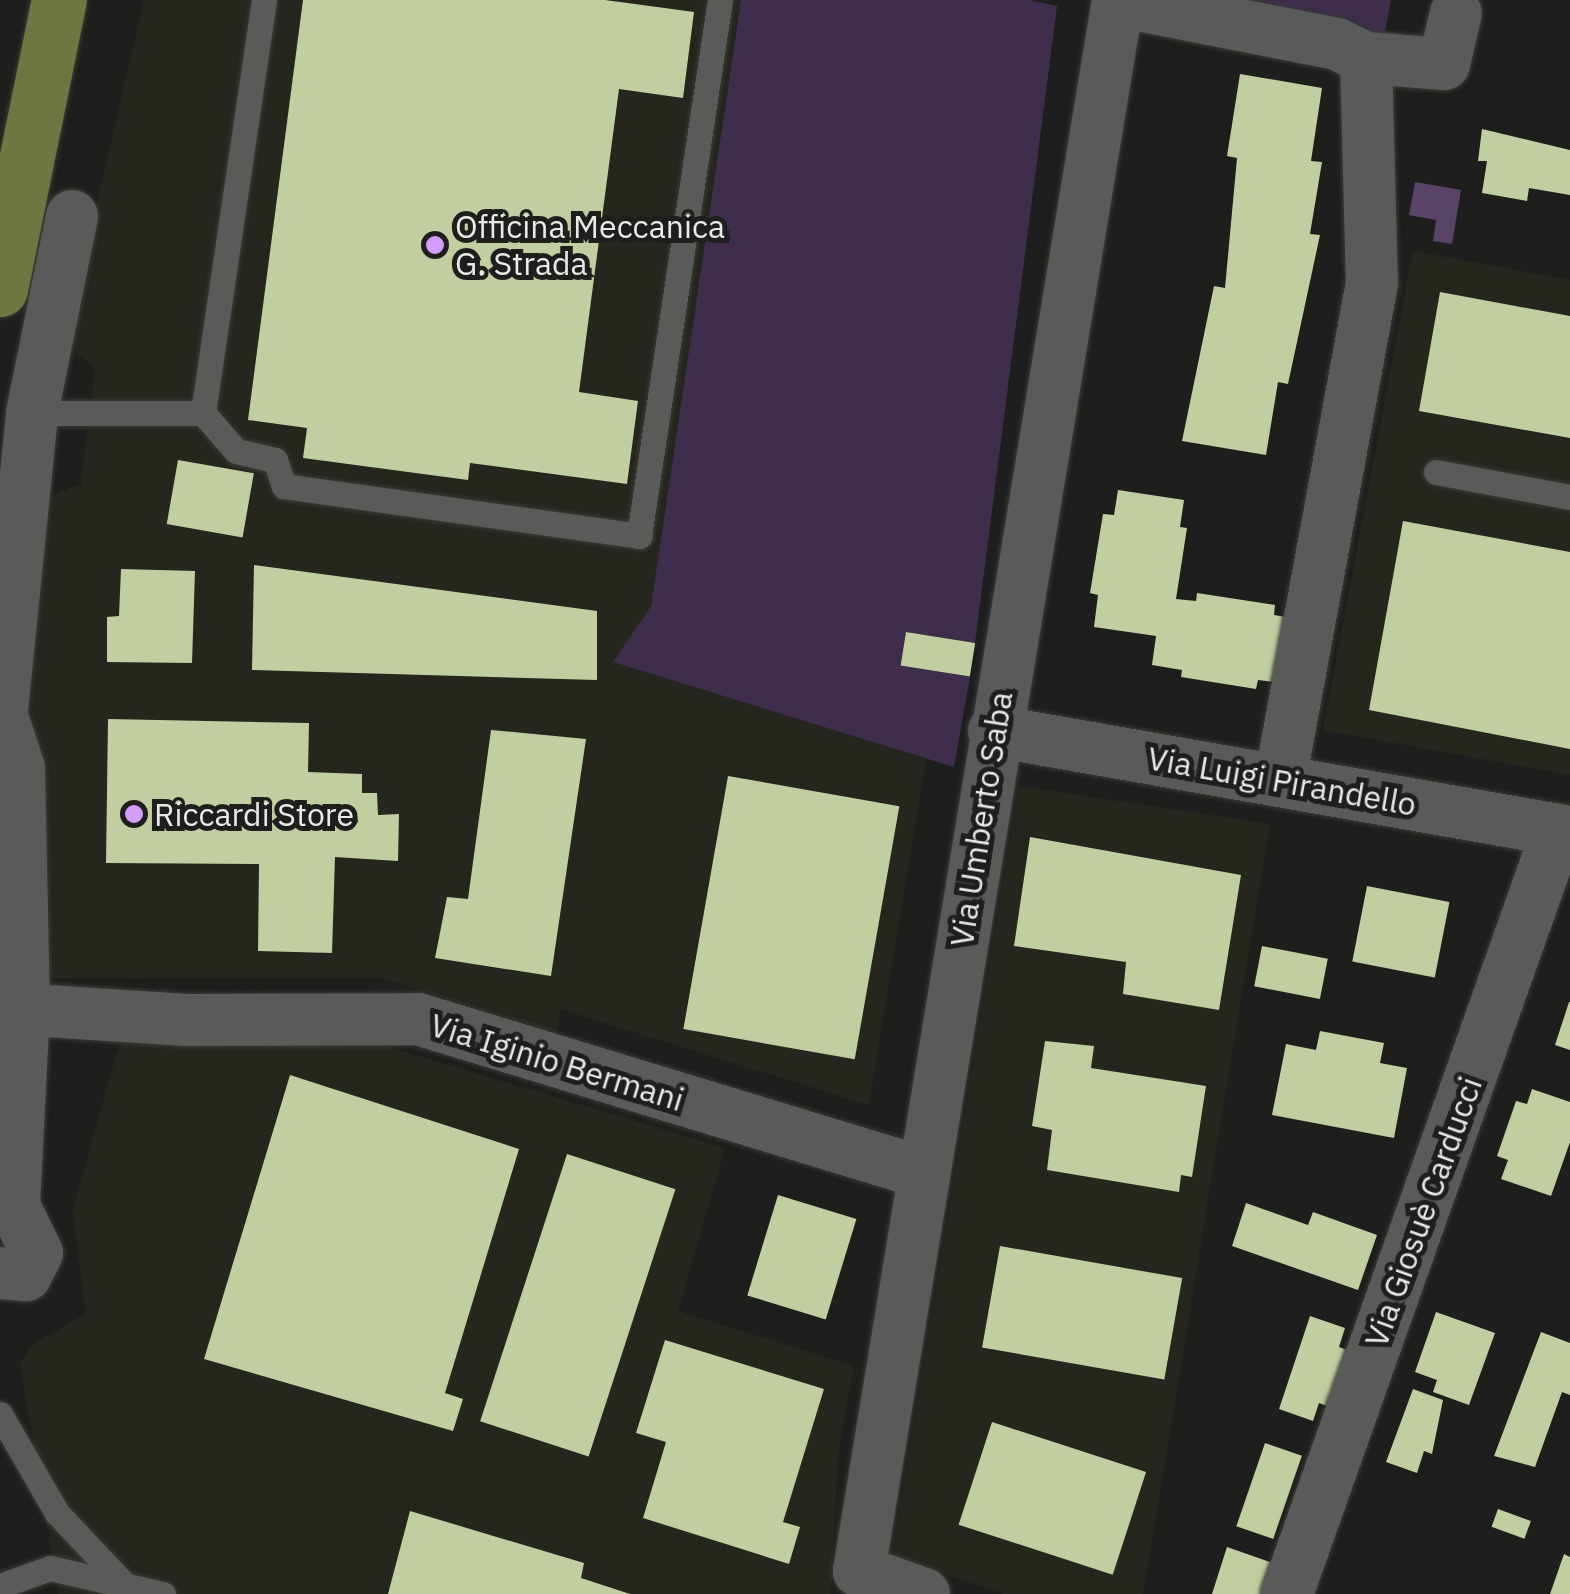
<!DOCTYPE html>
<meta charset="utf-8">
<style>
body{margin:0}
#map{position:relative;width:1570px;height:1594px;overflow:hidden;background:#1e1f1c;font-family:"IBM Plex Sans",sans-serif}
div>[style]{position:absolute}
[style*='--x']{left:calc(var(--x)*1px);top:calc(var(--y)*1px);width:calc(var(--w)*1px);rotate:calc(var(--a)*1deg)}
.built>*{inset:0;background:#25271e}
.green>*{inset:0;background:#3e2d4b}
.water>*{inset:0;background:#594468}
.building>*{inset:0;background:#c1cea0;transform-origin:0 0}
.roads{filter:drop-shadow(0 0 2px #3a3a38) drop-shadow(0 0 2px #3a3a38)}
.lane>*{height:25px;margin:-12.5px;padding:0 12.5px;transform-origin:12.5px;border-radius:12.5px;background:#5a5b58}
.street>*{height:52px;margin:-26px;padding:0 26px;transform-origin:26px;border-radius:26px;background:#5a5b58}
.primary>*{height:55px;margin:-27.5px;padding:0 27.5px;transform-origin:27.5px;border-radius:27.5px;background:#6c7742}
.dots>*{width:28px;height:28px;translate:-50% -50%;box-sizing:border-box;border:5px solid #1e1f1c;border-radius:50%}
span{translate:-50% -50%;white-space:nowrap;text-align:center;line-height:1.15;-webkit-text-stroke:10px #1e1f1c;paint-order:stroke}
.poi-label{font-size:32px;color:#e9e9e7}
.left{translate:0 -50%;text-align:left}
.street-label{font-size:32px;color:#e9e9e7}
</style>
<div id="map">
<div class="built">
<div style="clip-path:polygon(144px 0,741px 0,651px 606px,614px 662px,954px 767px,926px 759px,869px 1105px,560px 1009px,556px 1033px,382px 978px,40px 978px,31px 687px,45px 498px,81px 484px,95px 368px,65px 342px)"></div>
<div style="clip-path:polygon(1413px 251px,1570px 280px,1570px 775px,1323px 730px)"></div>
<div style="clip-path:polygon(1019px 786px,1270px 824px,1143px 1594px,1004px 1594px,892px 1557px)"></div>
<div style="clip-path:polygon(120px 1041px,379px 1044px,725px 1148px,678px 1311px,854px 1366px,838px 1452px,831px 1594px,59px 1594px,20px 1364px,31px 1345px,86px 1314px,73px 1210px)"></div>
</div>
<div class="green">
<div style="clip-path:polygon(741px 0,1029px 0,1057px 6px,975px 643px,907px 632px,901px 665px,970px 677px,954px 767px,613px 662px,651px 606px)"></div>
<div style="clip-path:polygon(1171px 0,1391px 0,1385px 31px,1417px 37px,1415px 44px)"></div>
</div>
<div class="water">
<div style="clip-path:polygon(1415px 182px,1461px 190px,1452px 244px,1433px 241px,1436px 220px,1409px 215px)"></div>
</div>
<div class="building">
<div style="clip-path:polygon(303px 0,605px 0,694px 12px,683px 98px,619px 89px,579px 392px,638px 401px,627px 484px,470px 463px,468px 480px,303px 458px,307px 428px,248px 420px)"></div>
<div style="clip-path:polygon(1240px 74px,1322px 88px,1311px 161px,1322px 162px,1310px 234px,1320px 235px,1288px 384px,1278px 382px,1266px 455px,1182px 441px,1214px 286px,1225px 288px,1237px 158px,1227px 156px)"></div>
<div style="clip-path:polygon(1482px 129px,1570px 150px,1570px 195px,1529px 188px,1527px 201px,1482px 193px,1487px 161px,1478px 161px)"></div>
<div style="clip-path:polygon(1440px 292px,1570px 316px,1570px 438px,1419px 411px)"></div>
<div style="left:178px;top:460px;width:77px;height:65px;rotate:10deg"></div>
<div style="clip-path:polygon(1118px 490px,1184px 500px,1180px 527px,1187px 528px,1176px 599px,1196px 601px,1197px 593px,1275px 605px,1274px 615px,1298px 619px,1288px 684px,1258px 680px,1256px 689px,1181px 677px,1182px 670px,1152px 665px,1156px 636px,1094px 627px,1098px 595px,1090px 593px,1103px 514px,1114px 515px)"></div>
<div style="clip-path:polygon(1403px 521px,1570px 552px,1570px 749px,1369px 710px)"></div>
<div style="clip-path:polygon(254px 565px,597px 611px,597px 680px,252px 670px)"></div>
<div style="clip-path:polygon(121px 569px,195px 571px,192px 663px,107px 662px,107px 617px,119px 616px)"></div>
<div style="left:906px;top:632px;width:70px;height:34px;rotate:9deg"></div>
<div style="clip-path:polygon(108px 719px,309px 723px,308px 772px,362px 774px,362px 793px,377px 793px,378px 815px,399px 814px,398px 861px,335px 857px,332px 953px,258px 951px,259px 864px,106px 863px)"></div>
<div style="clip-path:polygon(491px 730px,586px 739px,551px 976px,435px 958px,447px 897px,468px 899px)"></div>
<div style="left:728px;top:776px;width:174px;height:257px;rotate:10deg"></div>
<div style="clip-path:polygon(1030px 837px,1241px 875px,1219px 1010px,1123px 994px,1126px 962px,1014px 946px)"></div>
<div style="left:1367px;top:886px;width:84px;height:77px;rotate:11deg"></div>
<div style="left:1262px;top:946px;width:67px;height:41px;rotate:11deg"></div>
<div style="clip-path:polygon(1569px 1002px,1570px 1002px,1570px 1050px,1555px 1045px)"></div>
<div style="clip-path:polygon(1320px 1031px,1384px 1043px,1380px 1063px,1407px 1068px,1394px 1138px,1272px 1115px,1286px 1044px,1316px 1050px)"></div>
<div style="clip-path:polygon(1045px 1041px,1094px 1046px,1091px 1068px,1206px 1086px,1192px 1177px,1181px 1175px,1179px 1192px,1047px 1170px,1052px 1130px,1032px 1126px)"></div>
<div style="clip-path:polygon(290px 1075px,519px 1149px,445px 1393px,463px 1399px,453px 1431px,204px 1359px)"></div>
<div style="clip-path:polygon(1532px 1089px,1570px 1102px,1570px 1142px,1551px 1196px,1501px 1179px,1508px 1160px,1497px 1156px,1516px 1101px,1527px 1104px)"></div>
<div style="left:567px;top:1154px;width:114px;height:281px;rotate:18deg"></div>
<div style="left:778px;top:1195px;width:82px;height:105px;rotate:17deg"></div>
<div style="clip-path:polygon(1246px 1203px,1308px 1225px,1313px 1212px,1377px 1235px,1358px 1290px,1232px 1246px)"></div>
<div style="left:1000px;top:1246px;width:185px;height:103px;rotate:10deg"></div>
<div style="clip-path:polygon(1436px 1312px,1495px 1333px,1469px 1405px,1433px 1392px,1437px 1380px,1415px 1372px)"></div>
<div style="clip-path:polygon(1310px 1316px,1345px 1328px,1339px 1347px,1352px 1352px,1332px 1408px,1319px 1403px,1313px 1421px,1279px 1409px)"></div>
<div style="clip-path:polygon(1541px 1332px,1570px 1343px,1570px 1395px,1562px 1392px,1535px 1467px,1494px 1456px)"></div>
<div style="clip-path:polygon(665px 1340px,824px 1389px,783px 1522px,800px 1527px,789px 1564px,643px 1518px,666px 1442px,636px 1433px)"></div>
<div style="clip-path:polygon(1413px 1389px,1443px 1400px,1432px 1454px,1424px 1451px,1417px 1473px,1386px 1462px)"></div>
<div style="left:992px;top:1422px;width:162px;height:108px;rotate:18deg"></div>
<div style="left:1265px;top:1443px;width:39px;height:88px;rotate:19deg"></div>
<div style="left:1498px;top:1509px;width:35px;height:19px;rotate:20deg"></div>
<div style="clip-path:polygon(410px 1511px,584px 1563px,581px 1578px,630px 1594px,388px 1594px)"></div>
<div style="clip-path:polygon(1227px 1547px,1273px 1563px,1262px 1594px,1212px 1594px)"></div>
<div style="clip-path:polygon(1564px 1554px,1570px 1557px,1570px 1594px,1550px 1594px)"></div>
</div>
<div class="roads">
<div class="lane">
<div style="--x:32;--y:413;--w:171;--a:0"></div>
<div style="--x:203;--y:413;--w:50;--a:49"></div>
<div style="--x:236;--y:451;--w:40;--a:13"></div>
<div style="--x:275;--y:460;--w:28;--a:71"></div>
<div style="--x:284;--y:486;--w:359;--a:8"></div>
<div style="--x:639;--y:536;--w:542;--a:-81.41"></div>
<div style="--x:203;--y:413;--w:417;--a:-81.6"></div>
<div style="--x:1436;--y:472;--w:136;--a:10.6"></div>
<div style="--x:0;--y:1414;--w:114;--a:60.1"></div>
<div style="--x:57;--y:1513;--w:98;--a:46.7"></div>
<div style="--x:0;--y:1586;--w:53;--a:-19.8"></div>
<div style="--x:50;--y:1568;--w:116;--a:13"></div>
</div>
<div class="street">
<div style="--x:1118;--y:1;--w:223;--a:11.1"></div>
<div style="--x:1337;--y:44;--w:32;--a:26"></div>
<div style="--x:1366;--y:58;--w:225;--a:88.5"></div>
<div style="--x:1372;--y:283;--w:506;--a:100.47"></div>
<div style="--x:1366;--y:58;--w:78;--a:4.4"></div>
<div style="--x:1444;--y:64;--w:52;--a:-76.8"></div>
<div style="--x:0;--y:710;--w:61;--a:71.9"></div>
<div style="--x:19;--y:768;--w:240;--a:88.8"></div>
<div style="--x:24;--y:1008;--w:198;--a:92.9"></div>
<div style="--x:14;--y:1206;--w:52;--a:63.9"></div>
<div style="--x:37;--y:1253;--w:25;--a:117"></div>
<div style="--x:26;--y:1275;--w:26;--a:-176"></div>
<div style="--x:2;--y:710;--w:299;--a:-84.2"></div>
<div style="--x:32;--y:413;--w:201;--a:-78.5"></div>
<div style="--x:994;--y:731;--w:585;--a:9.95"></div>
<div style="--x:0;--y:1008;--w:187;--a:3.7"></div>
<div style="--x:187;--y:1020;--w:231;--a:-0.2"></div>
<div style="--x:418;--y:1019;--w:529;--a:16.93"></div>
<div style="--x:924;--y:1594;--w:69;--a:-160.5"></div>
<div style="--x:859;--y:1571;--w:1592;--a:-80.64"></div>
<div style="--x:1287;--y:1594;--w:811;--a:-70.47"></div>
</div>
<div class="primary">
<div style="--x:0;--y:289;--w:295;--a:-78.5"></div>
</div>
</div>
<div class="dots">
<div style="left:435px;top:245px;background:#d49cfb"></div>
<div style="left:134px;top:814px;background:#d49cfb"></div>
</div>
<div class="poi-label">
<span class="left" style="left:455px;top:245px">Officina Meccanica<br>G. Strada</span>
<span class="left" style="left:154px;top:814px">Riccardi Store</span>
</div>
<div class="street-label">
<span style="left:1282px;top:781px;rotate:10deg">Via Luigi Pirandello</span>
<span style="left:981px;top:819px;rotate:-81deg">Via Umberto Saba</span>
<span style="left:557px;top:1062px;rotate:17deg">Via Iginio Bermani</span>
<span style="left:1423px;top:1212px;rotate:-70deg">Via Giosuè Carducci</span>
</div>
</div>
